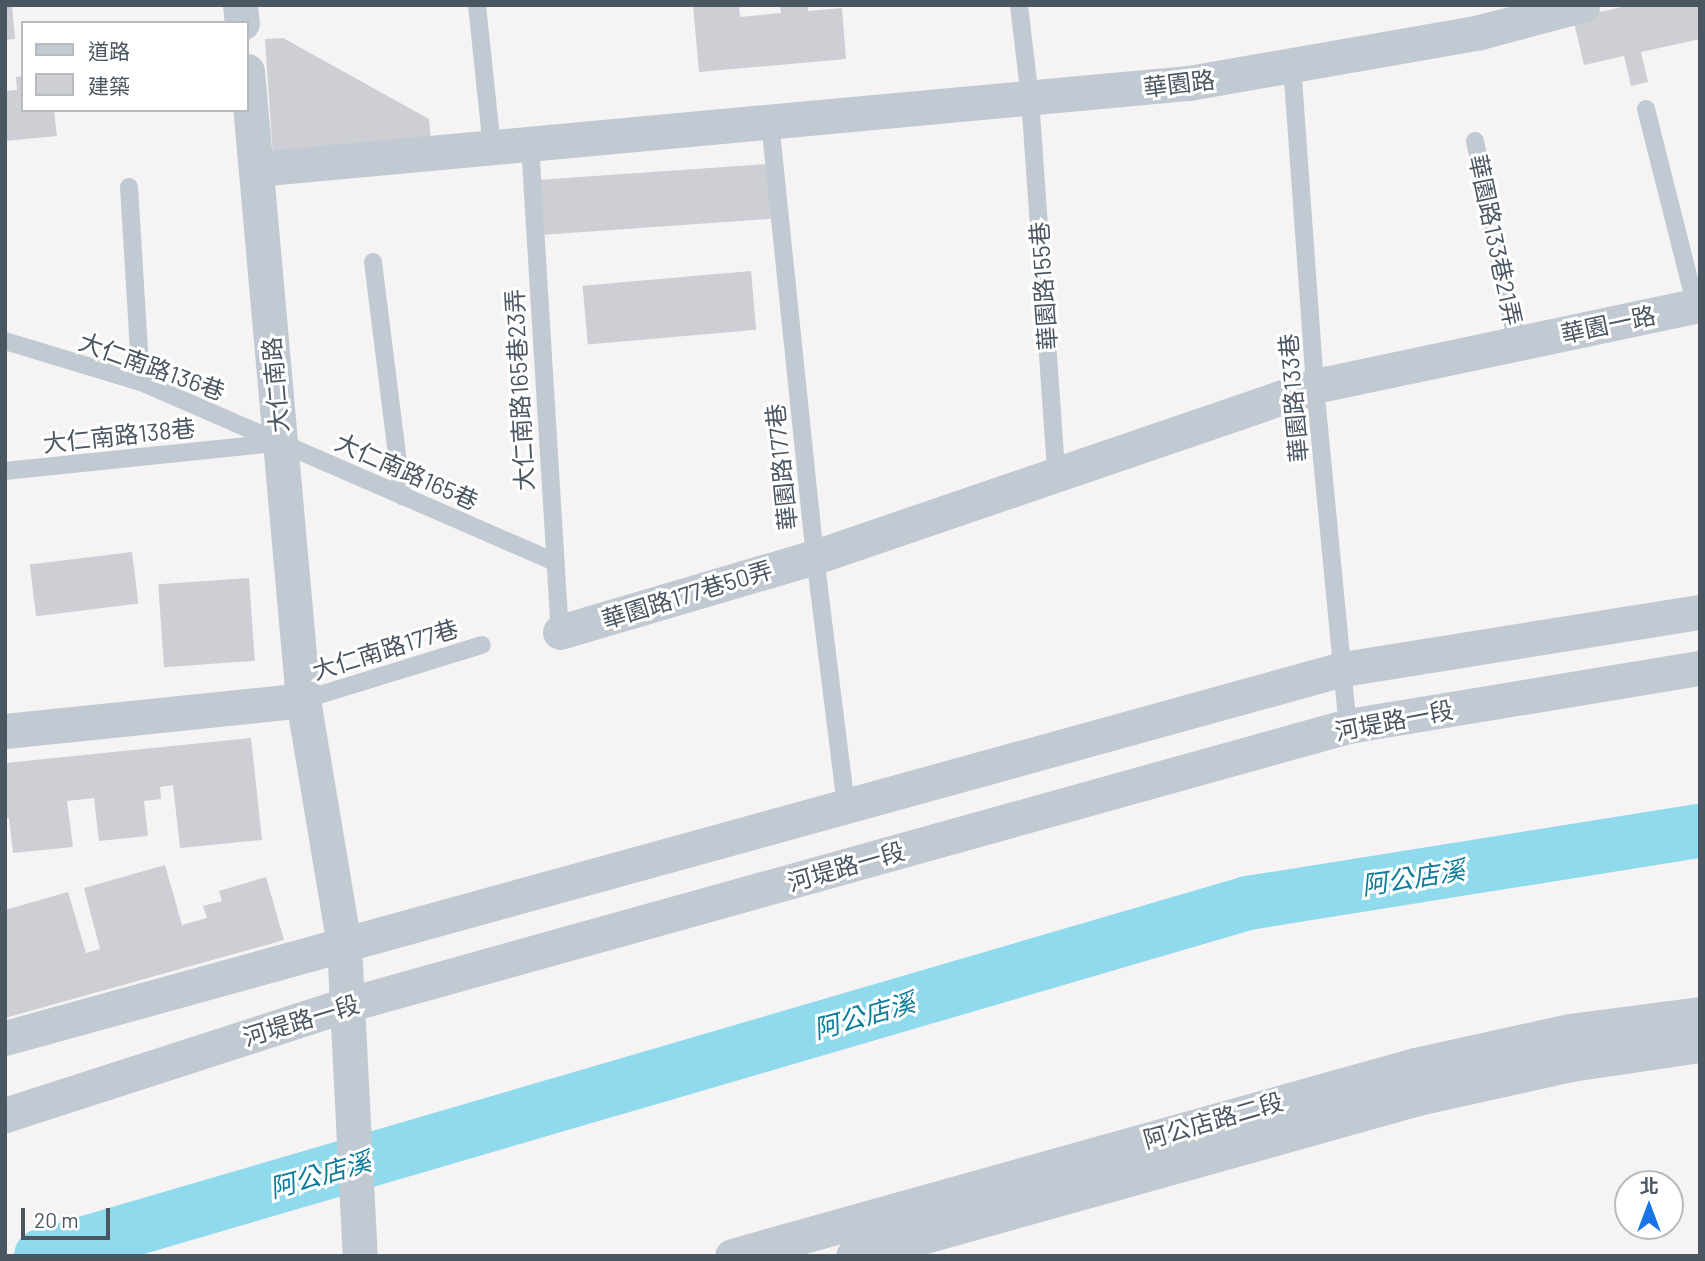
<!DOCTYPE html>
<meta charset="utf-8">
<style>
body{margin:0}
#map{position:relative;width:1705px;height:1261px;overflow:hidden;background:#f5f3f3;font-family:Barlow,"Noto Sans TC",sans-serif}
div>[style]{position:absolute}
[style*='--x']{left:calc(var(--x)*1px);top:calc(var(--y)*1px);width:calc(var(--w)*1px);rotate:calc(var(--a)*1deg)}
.river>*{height:54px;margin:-27px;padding:0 27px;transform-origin:27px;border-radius:27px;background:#90daee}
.building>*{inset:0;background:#cdcfd5;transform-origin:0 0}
.lane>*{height:18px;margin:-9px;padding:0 9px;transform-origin:9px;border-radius:9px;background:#c1cad2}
.street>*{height:35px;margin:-17.5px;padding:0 17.5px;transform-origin:17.5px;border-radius:17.5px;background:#c1cad2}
span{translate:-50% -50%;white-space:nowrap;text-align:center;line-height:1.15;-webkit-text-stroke:6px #fff;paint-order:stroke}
.street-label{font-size:24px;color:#4a5661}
.water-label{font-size:26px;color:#0c7c9b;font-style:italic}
.frame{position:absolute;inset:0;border:7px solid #4a5661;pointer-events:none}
.legend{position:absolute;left:21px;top:21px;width:228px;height:91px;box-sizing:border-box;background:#fff;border:2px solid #b7bbc0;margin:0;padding:9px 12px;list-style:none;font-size:21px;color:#4a5661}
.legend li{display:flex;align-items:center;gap:14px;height:35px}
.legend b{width:35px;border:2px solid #b7bbc0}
.north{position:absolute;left:1614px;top:1170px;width:70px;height:70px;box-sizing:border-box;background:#fff;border:2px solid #b7bbc0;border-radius:50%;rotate:0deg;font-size:19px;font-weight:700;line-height:28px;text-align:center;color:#4a5661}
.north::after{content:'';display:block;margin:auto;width:24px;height:32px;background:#1a73e8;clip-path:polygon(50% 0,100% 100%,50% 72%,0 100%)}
.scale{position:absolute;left:21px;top:1208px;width:89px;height:32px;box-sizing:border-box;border:4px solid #4a5661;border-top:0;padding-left:9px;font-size:21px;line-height:24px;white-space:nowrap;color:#4a5661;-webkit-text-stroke:5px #fff;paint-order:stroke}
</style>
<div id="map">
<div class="river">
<div style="--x:41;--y:1256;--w:1258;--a:-16.3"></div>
<div style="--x:1248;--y:903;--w:458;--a:-9.1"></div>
</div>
<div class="building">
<div style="clip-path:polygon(5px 5px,12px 5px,15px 39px,5px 40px)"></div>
<div style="clip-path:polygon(693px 5px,739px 5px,740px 17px,781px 13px,780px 5px,808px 5px,808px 11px,842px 8px,846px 59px,699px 72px)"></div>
<div style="clip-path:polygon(1631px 5px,1700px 5px,1700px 39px,1641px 52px,1648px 82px,1631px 86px,1624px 56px,1584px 65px,1573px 18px)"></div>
<div style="clip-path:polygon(283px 38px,429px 119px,431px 140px,273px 158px,265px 39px)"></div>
<div style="clip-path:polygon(23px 76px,23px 110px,54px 110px,57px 136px,5px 141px,5px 91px,17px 90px,16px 77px)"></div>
<div style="left:767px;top:164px;width:55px;height:227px;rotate:86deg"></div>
<div style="left:751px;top:271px;width:59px;height:169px;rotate:85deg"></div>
<div style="left:132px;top:552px;width:52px;height:103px;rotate:83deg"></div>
<div style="left:249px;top:578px;width:83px;height:91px;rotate:86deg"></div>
<div style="clip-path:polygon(251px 738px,262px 840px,180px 848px,173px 785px,160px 787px,161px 799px,144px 801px,148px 836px,99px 841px,94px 798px,67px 801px,73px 847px,13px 853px,9px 818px,5px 818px,5px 763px)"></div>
<div style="clip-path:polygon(165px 865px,182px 925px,207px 918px,203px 906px,222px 901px,219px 891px,266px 877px,284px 940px,5px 1018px,5px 910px,68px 892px,86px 953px,100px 949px,84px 888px)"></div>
</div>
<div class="lane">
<div style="--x:477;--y:5;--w:144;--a:84"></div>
<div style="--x:1019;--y:5;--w:94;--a:83.3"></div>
<div style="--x:1030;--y:98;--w:377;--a:86"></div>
<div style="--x:1292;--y:65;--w:322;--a:85.9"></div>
<div style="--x:1315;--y:386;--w:342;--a:84.5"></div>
<div style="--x:1646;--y:109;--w:203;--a:75.8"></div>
<div style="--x:770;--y:122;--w:437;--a:84.1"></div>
<div style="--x:815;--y:557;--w:251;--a:82.9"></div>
<div style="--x:1475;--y:141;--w:206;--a:78.3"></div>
<div style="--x:530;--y:144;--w:489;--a:86.5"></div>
<div style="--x:129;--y:187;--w:195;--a:86.5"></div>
<div style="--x:373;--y:262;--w:236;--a:82.9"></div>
<div style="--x:5;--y:341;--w:142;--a:16.8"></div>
<div style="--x:141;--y:382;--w:449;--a:23.5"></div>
<div style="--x:5;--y:471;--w:273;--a:-5.9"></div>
<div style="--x:303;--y:700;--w:187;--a:-17.1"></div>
</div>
<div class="street">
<div style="--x:240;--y:5;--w:18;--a:84"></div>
<div style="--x:247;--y:71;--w:631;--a:84.91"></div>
<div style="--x:303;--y:700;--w:248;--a:80.5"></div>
<div style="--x:344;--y:945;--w:311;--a:87.1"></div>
<div style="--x:256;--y:169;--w:937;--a:-5.27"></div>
<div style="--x:1189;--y:83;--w:295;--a:-9.9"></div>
<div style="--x:1480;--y:32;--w:106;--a:-14.8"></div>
<div style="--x:560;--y:632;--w:266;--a:-16.4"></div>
<div style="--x:815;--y:557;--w:528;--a:-18.88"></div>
<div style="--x:1315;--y:386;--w:393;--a:-11.9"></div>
<div style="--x:5;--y:731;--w:300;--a:-5.9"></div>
<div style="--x:5;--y:1038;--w:1388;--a:-15.42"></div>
<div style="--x:1343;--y:669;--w:362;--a:-9.1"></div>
<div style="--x:5;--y:1115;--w:358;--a:-17.9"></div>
<div style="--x:346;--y:1005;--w:1040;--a:-15.56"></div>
<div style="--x:1348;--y:726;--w:357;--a:-9.4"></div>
<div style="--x:732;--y:1256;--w:709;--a:-15.62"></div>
<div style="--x:1415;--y:1065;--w:158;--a:-12.4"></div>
<div style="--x:1569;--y:1031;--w:132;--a:-7.4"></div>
<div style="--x:853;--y:1256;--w:587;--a:-15.62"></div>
<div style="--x:1418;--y:1098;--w:157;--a:-12.5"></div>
<div style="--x:1571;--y:1064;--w:130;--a:-8.4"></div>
</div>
<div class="street-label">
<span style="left:1179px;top:83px;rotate:-7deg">華園路</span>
<span style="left:1496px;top:240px;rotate:78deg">華園路133巷21弄</span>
<span style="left:1043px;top:286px;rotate:-94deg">華園路155巷</span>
<span style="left:1608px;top:324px;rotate:-12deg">華園一路</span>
<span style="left:152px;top:366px;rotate:20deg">大仁南路136巷</span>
<span style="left:275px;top:385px;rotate:-95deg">大仁南路</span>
<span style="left:519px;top:390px;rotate:-93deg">大仁南路165巷23弄</span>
<span style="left:1293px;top:398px;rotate:-95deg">華園路133巷</span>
<span style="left:119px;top:435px;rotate:-6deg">大仁南路138巷</span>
<span style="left:781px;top:467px;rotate:-96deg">華園路177巷</span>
<span style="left:407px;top:471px;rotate:24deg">大仁南路165巷</span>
<span style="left:687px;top:594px;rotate:-17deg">華園路177巷50弄</span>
<span style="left:385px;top:649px;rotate:-17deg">大仁南路177巷</span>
<span style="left:1394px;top:720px;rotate:-11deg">河堤路一段</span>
<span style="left:846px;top:866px;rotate:-16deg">河堤路一段</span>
<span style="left:301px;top:1020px;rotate:-17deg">河堤路一段</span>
<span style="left:1213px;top:1120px;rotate:-16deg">阿公店路二段</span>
</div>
<div class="water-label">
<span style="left:1413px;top:877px;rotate:-9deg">阿公店溪</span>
<span style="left:864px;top:1015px;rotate:-16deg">阿公店溪</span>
<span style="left:320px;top:1174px;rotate:-16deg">阿公店溪</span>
</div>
<div class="frame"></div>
<ul class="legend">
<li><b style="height:9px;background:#c1cad2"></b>道路</li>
<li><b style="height:19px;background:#cdcfd5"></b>建築</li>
</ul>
<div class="north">北</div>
<div class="scale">20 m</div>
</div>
